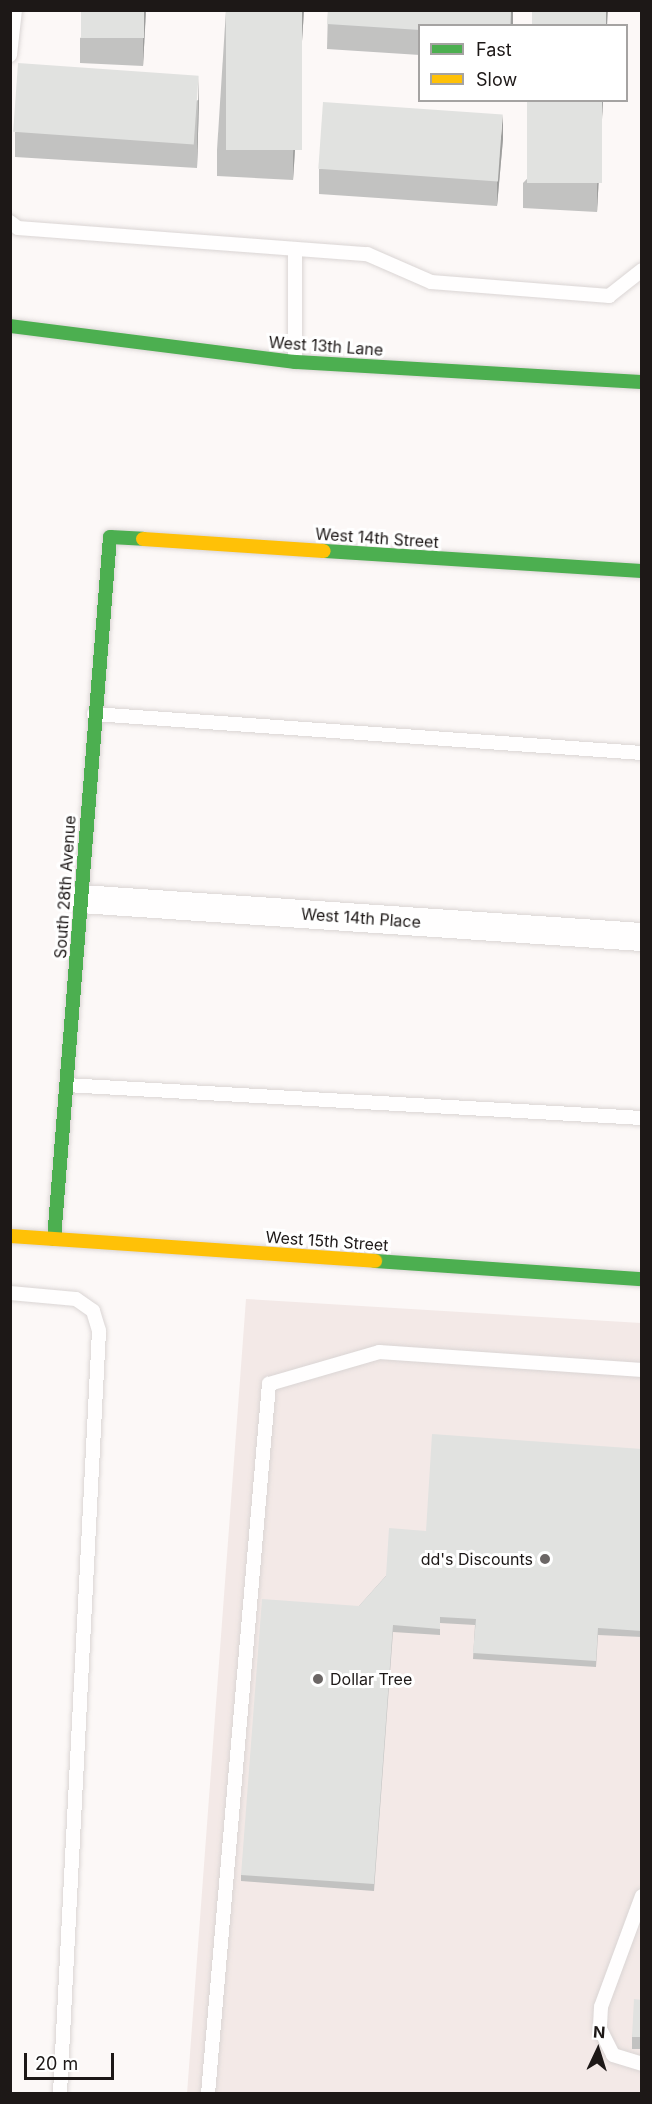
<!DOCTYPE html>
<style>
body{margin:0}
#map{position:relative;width:652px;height:2104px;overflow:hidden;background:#fcf8f7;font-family:Inter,sans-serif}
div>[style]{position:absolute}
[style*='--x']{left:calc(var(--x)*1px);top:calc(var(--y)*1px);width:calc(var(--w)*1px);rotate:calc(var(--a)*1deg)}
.built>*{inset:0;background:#f3e9e7}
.roads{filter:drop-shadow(0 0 2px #dad5d4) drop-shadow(0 0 2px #dad5d4)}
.lane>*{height:14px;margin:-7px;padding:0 7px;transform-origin:7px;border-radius:7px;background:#fffefe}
.street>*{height:28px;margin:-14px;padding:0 14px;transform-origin:14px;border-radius:14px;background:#fffefe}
.fast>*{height:14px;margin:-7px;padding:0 7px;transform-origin:7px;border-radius:7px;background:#4caf50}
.slow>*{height:14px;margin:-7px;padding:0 7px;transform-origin:7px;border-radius:7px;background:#ffc107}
.wall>*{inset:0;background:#c2c2c1}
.shaded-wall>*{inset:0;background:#9e9e9d;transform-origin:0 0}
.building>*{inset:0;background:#e1e2e0;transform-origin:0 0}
.dots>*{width:16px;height:16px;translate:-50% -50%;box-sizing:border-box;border:3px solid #fff;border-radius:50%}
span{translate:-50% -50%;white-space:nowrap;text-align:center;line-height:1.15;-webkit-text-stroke:6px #fff;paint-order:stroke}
.street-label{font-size:16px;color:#1d1817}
.poi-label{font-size:16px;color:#1d1817}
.right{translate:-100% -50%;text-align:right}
.left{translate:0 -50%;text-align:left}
.frame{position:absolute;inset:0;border:12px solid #1d1817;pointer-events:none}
.legend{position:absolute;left:418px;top:24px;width:210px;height:78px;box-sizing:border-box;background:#fff;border:2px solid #a5a3a2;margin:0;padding:8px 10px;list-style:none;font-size:18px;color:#1d1817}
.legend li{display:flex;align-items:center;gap:12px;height:30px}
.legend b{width:30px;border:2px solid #a5a3a2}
.north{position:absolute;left:568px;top:2020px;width:60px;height:60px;-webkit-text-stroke:4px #fff;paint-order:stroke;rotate:4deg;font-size:16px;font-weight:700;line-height:24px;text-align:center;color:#1d1817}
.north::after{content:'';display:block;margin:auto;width:21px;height:27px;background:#1d1817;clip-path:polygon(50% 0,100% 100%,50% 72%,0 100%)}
.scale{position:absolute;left:24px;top:2053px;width:90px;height:27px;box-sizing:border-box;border:3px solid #1d1817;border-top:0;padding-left:8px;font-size:18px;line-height:21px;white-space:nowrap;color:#1d1817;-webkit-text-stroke:4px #fff;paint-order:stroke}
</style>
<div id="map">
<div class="built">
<div style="clip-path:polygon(246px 1299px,641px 1323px,641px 2093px,187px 2094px)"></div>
</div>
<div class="roads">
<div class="lane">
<div style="--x:10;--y:55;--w:45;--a:-83.7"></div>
<div style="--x:10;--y:222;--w:10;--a:37"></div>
<div style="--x:18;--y:228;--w:350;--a:4.3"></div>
<div style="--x:367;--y:254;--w:70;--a:23.6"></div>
<div style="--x:431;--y:282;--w:179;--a:4.5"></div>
<div style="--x:609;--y:296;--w:42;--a:-38.2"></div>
<div style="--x:295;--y:362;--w:113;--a:-90"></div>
<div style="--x:94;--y:714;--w:549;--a:4.07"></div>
<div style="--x:66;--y:1085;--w:577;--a:3.28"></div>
<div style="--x:10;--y:1293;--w:66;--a:5.2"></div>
<div style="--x:76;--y:1299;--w:21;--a:35"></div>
<div style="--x:93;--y:1311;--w:21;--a:73"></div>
<div style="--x:99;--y:1331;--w:764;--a:92.93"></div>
<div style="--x:642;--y:1896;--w:118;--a:110.3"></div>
<div style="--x:601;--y:2007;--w:22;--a:93"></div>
<div style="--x:600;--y:2029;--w:29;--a:63"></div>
<div style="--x:613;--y:2055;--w:30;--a:17"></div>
<div style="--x:208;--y:2094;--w:713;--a:-85.09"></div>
<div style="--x:269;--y:1384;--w:115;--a:-16.2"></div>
<div style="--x:379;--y:1352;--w:264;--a:3.9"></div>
</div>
<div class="street">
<div style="--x:81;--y:899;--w:562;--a:3.88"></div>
</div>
<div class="fast">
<div style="--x:10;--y:326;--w:287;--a:7.2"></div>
<div style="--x:295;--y:362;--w:348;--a:3.3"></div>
<div style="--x:324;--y:551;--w:319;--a:3.6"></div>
<div style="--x:54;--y:1239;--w:704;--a:-85.44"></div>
<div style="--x:110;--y:537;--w:33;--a:3"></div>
<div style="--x:375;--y:1261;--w:268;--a:3.9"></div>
</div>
<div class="slow">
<div style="--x:143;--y:539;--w:181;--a:3.8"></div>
<div style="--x:10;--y:1236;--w:366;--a:3.9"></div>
</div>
</div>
<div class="wall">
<div style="clip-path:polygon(146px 10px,143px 66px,80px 63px,80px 38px)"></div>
<div style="clip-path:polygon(226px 10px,304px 10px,293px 180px,217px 176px,217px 150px)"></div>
<div style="clip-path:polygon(328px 10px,513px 10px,512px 26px,420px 26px,420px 55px,327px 49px)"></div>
<div style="clip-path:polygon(199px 100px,197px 168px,15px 157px,15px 132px)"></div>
<div style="clip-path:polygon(603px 100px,597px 212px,523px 208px,523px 183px)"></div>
<div style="clip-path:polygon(503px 139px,497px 206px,319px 194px,319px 169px)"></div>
<div style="clip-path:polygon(642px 1449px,642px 1637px,598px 1635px,596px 1667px,473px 1659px,475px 1625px,440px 1623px,440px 1635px,393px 1632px,374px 1891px,241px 1881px,241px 1875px,359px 1606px,426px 1531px)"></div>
<div style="clip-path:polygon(642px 2000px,642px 2049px,632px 2049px,632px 2037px)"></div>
</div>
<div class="shaded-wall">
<div style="clip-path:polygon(144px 10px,146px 10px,143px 66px,143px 41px)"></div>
<div style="clip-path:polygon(302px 10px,304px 10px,293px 180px,293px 155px)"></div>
<div style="left:511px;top:10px;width:2px;height:16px"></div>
<div style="clip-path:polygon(606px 10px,608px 10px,607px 26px,606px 26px)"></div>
<div style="clip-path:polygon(199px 75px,199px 100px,197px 168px,197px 143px)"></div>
<div style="clip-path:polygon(602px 100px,603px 100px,597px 212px,597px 187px)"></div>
<div style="clip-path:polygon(503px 114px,503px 139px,497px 206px,497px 181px)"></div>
</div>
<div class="building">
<div style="left:81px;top:10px;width:63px;height:28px"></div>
<div style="left:226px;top:10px;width:76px;height:140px"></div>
<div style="clip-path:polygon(328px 10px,511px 10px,510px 26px,420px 26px,420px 30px,327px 24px)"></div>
<div style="left:532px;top:10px;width:74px;height:16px"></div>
<div style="left:18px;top:63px;width:181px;height:69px;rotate:4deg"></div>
<div style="left:527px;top:100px;width:75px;height:83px"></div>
<div style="left:323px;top:102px;width:180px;height:67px;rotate:4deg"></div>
<div style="clip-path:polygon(432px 1434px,642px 1449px,642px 1631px,598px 1628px,596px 1661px,473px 1653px,476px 1619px,440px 1617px,440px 1629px,393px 1625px,374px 1884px,241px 1875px,262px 1599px,359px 1606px,386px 1576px,389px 1528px,426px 1531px)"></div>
<div style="clip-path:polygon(634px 1999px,642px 2000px,642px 2037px,632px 2037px)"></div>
</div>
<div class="dots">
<div style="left:545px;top:1559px;background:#6b6665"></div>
<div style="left:318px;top:1679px;background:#6b6665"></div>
</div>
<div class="street-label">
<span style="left:326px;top:346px;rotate:4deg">West 13th Lane</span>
<span style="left:377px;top:538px;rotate:4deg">West 14th Street</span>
<span style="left:65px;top:887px;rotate:-86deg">South 28th Avenue</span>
<span style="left:361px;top:918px;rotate:4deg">West 14th Place</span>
<span style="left:327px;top:1241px;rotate:4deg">West 15th Street</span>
</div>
<div class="poi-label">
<span class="right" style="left:533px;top:1559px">dd's Discounts</span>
<span class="left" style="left:330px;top:1679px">Dollar Tree</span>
</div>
<div class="frame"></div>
<ul class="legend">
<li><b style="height:8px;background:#4caf50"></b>Fast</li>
<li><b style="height:8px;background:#ffc107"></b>Slow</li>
</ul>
<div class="north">N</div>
<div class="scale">20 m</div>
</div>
